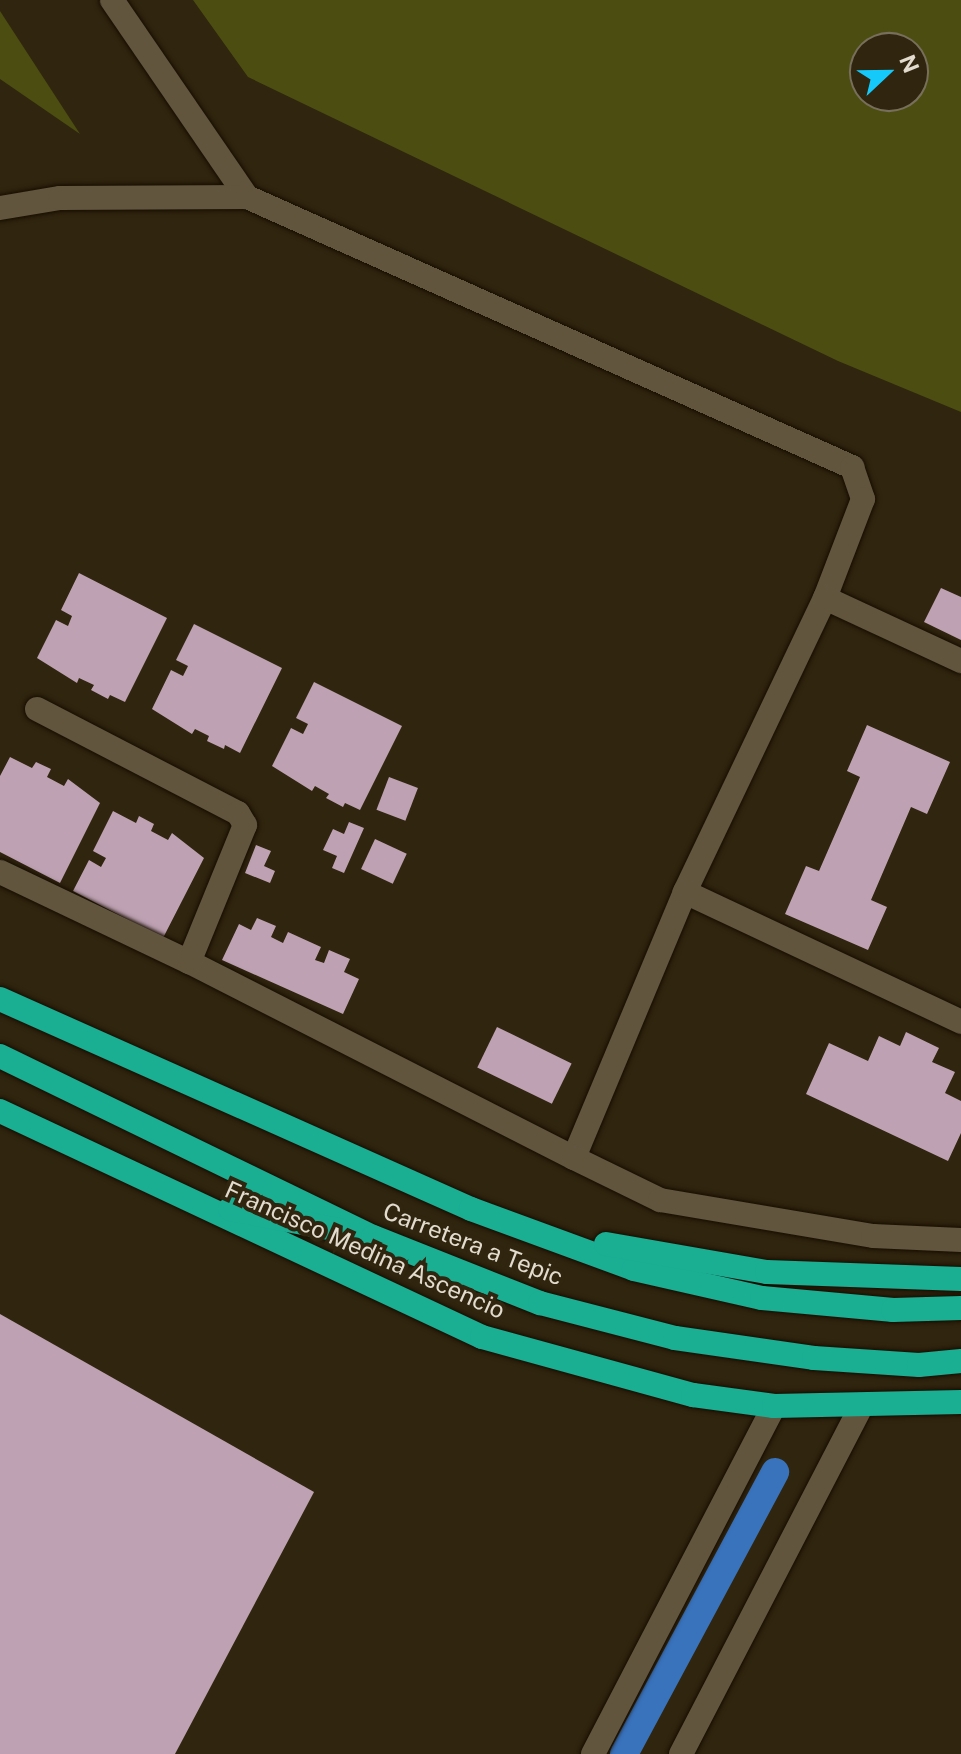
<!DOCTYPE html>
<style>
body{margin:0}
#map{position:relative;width:961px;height:1754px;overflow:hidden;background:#30250e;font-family:"Public Sans",sans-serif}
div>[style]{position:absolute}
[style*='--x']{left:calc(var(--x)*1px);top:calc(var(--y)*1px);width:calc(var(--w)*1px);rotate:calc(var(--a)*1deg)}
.green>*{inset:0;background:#4b4d11}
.canal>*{height:28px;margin:-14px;padding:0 14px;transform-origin:14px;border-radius:14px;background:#3973bc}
.building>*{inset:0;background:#bea2b3;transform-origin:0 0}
.roads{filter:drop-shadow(0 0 2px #170d00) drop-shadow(0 0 2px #170d00)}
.minor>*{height:24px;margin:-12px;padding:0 12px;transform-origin:12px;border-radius:12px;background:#61553e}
.highway>*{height:24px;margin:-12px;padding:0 12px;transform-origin:12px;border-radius:12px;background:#1aae93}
span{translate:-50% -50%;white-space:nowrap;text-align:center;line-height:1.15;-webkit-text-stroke:8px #30250e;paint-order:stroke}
.street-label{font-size:24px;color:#e2dbce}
.north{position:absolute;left:849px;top:32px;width:80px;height:80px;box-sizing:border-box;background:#30250e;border:2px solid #776e5b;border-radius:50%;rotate:68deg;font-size:22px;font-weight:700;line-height:32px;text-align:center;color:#e2dbce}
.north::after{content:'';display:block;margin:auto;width:28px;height:36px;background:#15cafb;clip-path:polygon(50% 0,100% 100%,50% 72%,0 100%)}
</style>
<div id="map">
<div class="green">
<div style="clip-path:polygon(evenodd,193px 0,961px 0,961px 412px,838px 361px,248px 77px,193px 0,913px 48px,913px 96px,865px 96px,865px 48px,913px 48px)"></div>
<div style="clip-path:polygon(0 11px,80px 134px,0 79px)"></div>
</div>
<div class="canal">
<div style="--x:624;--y:1754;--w:320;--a:-61.8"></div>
</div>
<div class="building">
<div style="clip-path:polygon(79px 573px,167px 618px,125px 702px,110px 695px,108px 699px,91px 690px,94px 685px,79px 678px,77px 683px,37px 658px,56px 620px,68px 626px,72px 616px,61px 610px)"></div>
<div style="clip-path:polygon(941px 588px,961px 597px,961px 640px,924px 622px)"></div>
<div style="clip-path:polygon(194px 624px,282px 668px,240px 753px,225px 745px,224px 749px,207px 741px,209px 736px,195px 729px,192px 734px,152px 709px,171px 670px,183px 676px,188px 666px,176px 660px)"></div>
<div style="clip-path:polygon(314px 682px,402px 726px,360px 810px,345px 803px,343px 807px,326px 798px,329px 794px,315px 786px,312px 791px,272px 766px,291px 728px,303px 734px,308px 724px,296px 718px)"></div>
<div style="clip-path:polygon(867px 725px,950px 762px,927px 814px,911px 807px,871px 900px,887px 907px,868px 950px,785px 914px,806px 866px,819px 871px,860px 777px,847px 771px)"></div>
<div style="clip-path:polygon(10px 757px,32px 768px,36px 762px,51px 769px,47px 777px,64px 786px,68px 779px,100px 803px,60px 883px,0 852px,0 776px)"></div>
<div style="left:389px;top:777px;width:31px;height:35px;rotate:21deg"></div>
<div style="clip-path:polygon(113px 811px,136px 823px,139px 816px,154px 824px,151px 831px,168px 840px,172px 833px,204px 858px,163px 938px,73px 891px,89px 860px,101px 867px,106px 858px,93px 851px)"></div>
<div style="clip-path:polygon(349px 822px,364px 828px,344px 873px,332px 868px,337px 856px,323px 850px,333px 829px,344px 834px)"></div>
<div style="left:375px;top:839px;width:35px;height:33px;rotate:25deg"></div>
<div style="clip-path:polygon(256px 845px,271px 851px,264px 866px,275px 871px,270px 883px,245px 873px)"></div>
<div style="clip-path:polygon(257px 918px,276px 926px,271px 937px,283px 943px,288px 932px,321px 947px,315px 960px,324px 963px,329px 950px,350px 959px,344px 972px,359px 979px,343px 1014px,222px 960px,239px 924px,251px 930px)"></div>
<div style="left:497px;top:1027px;width:83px;height:45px;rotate:26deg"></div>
<div style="clip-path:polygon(906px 1032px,939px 1048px,932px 1062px,955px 1072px,945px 1093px,961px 1101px,961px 1133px,948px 1161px,806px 1094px,829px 1043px,868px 1061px,879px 1036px,900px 1046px)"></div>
<div style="clip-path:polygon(0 1314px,314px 1492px,175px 1754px,0 1754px)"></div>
</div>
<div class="roads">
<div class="minor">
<div style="--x:112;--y:0;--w:239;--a:55.6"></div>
<div style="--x:0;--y:208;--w:61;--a:-9.5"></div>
<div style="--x:60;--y:198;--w:187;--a:-0.3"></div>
<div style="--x:247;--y:197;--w:663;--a:24.05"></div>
<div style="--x:852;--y:467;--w:34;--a:71"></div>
<div style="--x:863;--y:499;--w:106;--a:111"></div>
<div style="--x:825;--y:598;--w:326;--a:115.5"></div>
<div style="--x:685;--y:892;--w:288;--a:112.7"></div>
<div style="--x:574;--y:1158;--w:432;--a:-153"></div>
<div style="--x:189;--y:962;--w:209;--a:-154.5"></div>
<div style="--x:825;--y:598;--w:150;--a:24.9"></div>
<div style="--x:37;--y:709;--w:226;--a:27.4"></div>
<div style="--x:238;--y:813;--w:14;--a:60"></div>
<div style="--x:245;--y:825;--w:148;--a:112.2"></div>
<div style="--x:685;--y:892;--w:305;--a:25.2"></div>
<div style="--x:574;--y:1158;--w:96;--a:26"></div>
<div style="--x:660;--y:1200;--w:216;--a:9.6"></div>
<div style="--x:873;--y:1236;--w:88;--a:2.6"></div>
<div style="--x:593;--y:1754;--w:392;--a:-62.5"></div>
<div style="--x:681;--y:1754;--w:391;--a:-62.6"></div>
</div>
<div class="highway">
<div style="--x:0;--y:999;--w:516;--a:24.03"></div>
<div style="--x:471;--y:1209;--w:174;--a:20.2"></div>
<div style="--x:634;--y:1269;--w:131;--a:12.8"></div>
<div style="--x:762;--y:1298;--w:132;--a:5.2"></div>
<div style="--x:893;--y:1310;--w:68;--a:-1.7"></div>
<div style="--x:0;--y:1056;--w:415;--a:25.9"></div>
<div style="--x:373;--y:1237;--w:180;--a:21.6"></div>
<div style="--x:540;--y:1303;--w:139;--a:14.5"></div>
<div style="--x:675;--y:1338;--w:140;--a:8.2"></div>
<div style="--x:814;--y:1358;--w:105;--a:3.8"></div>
<div style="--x:919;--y:1365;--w:42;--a:-5.4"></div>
<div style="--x:0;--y:1111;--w:532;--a:25.12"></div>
<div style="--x:482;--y:1337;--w:219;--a:15.4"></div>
<div style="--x:693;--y:1395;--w:82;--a:7.7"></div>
<div style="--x:774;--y:1406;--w:187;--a:-1.2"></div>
<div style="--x:230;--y:1209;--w:111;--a:10.9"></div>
<div style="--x:606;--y:1244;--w:163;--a:9.9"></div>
<div style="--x:767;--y:1272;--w:194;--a:2.1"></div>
</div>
</div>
<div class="street-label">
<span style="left:473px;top:1244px;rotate:21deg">Carretera a Tepic</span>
<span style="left:365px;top:1250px;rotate:24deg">Francisco Medina Ascencio</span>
</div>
<div class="north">N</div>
</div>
